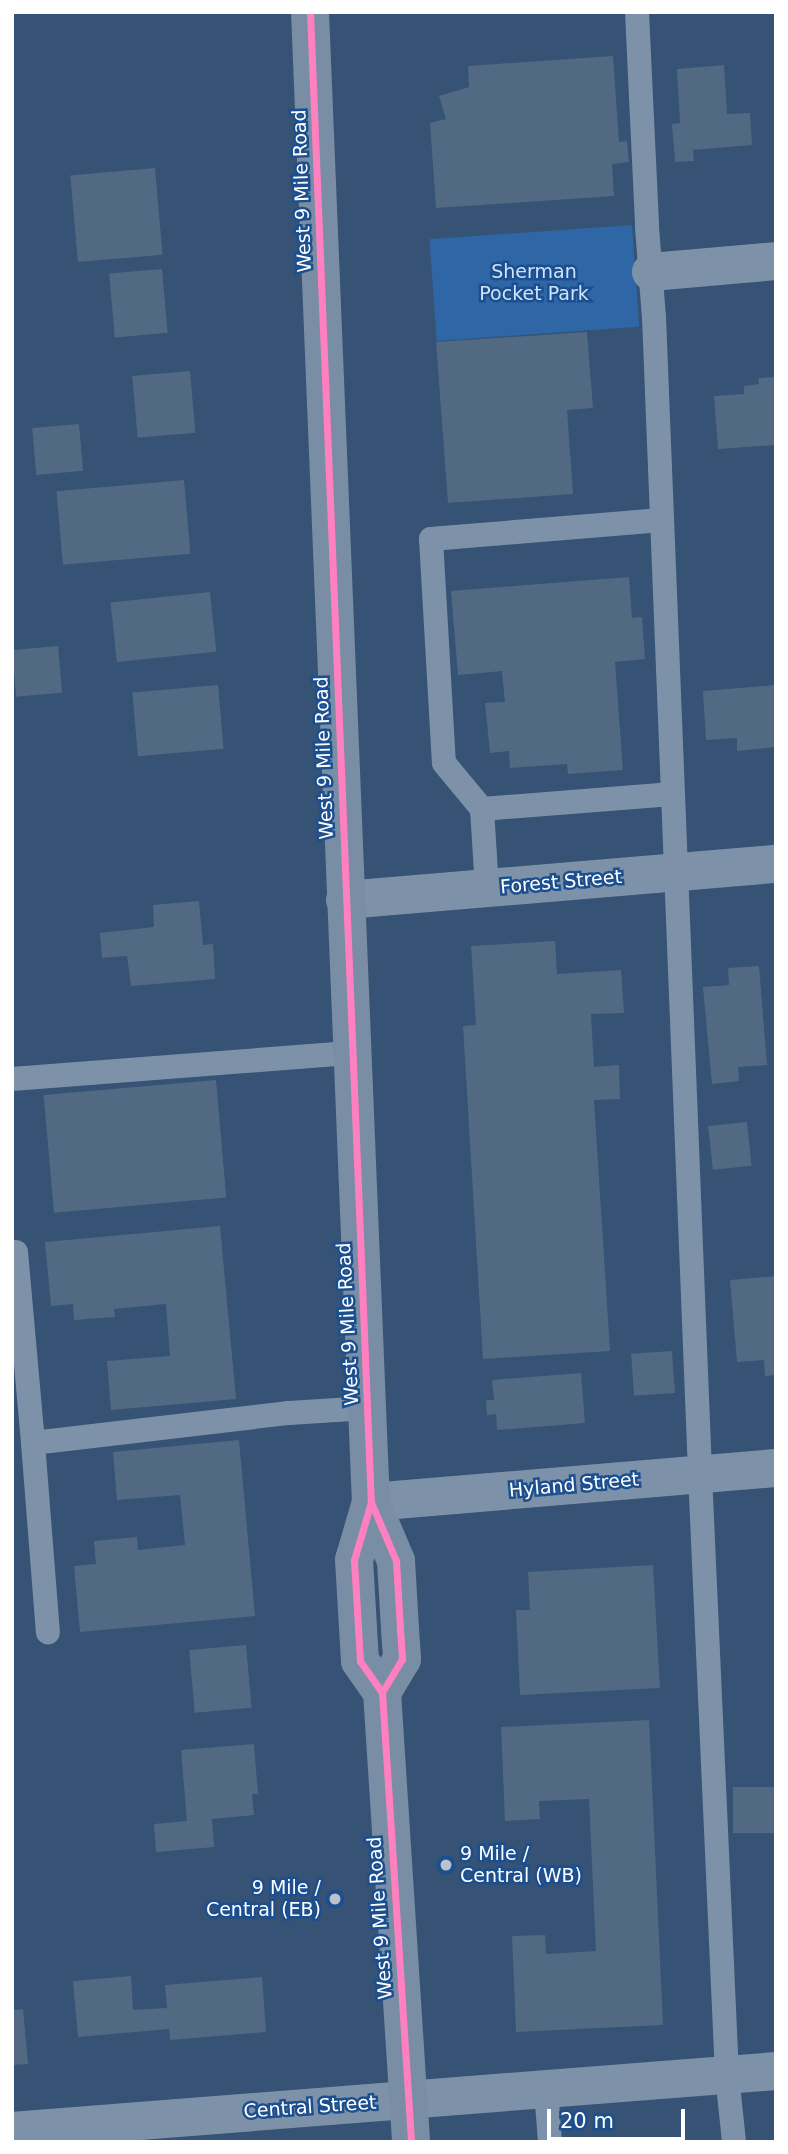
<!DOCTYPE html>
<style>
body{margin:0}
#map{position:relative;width:788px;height:2154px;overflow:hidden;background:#365274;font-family:"DejaVu Sans",sans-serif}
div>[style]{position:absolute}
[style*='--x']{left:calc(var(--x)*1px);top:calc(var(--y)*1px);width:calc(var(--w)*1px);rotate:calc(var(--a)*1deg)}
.green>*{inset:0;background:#2f66a5;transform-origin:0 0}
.building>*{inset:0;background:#526984;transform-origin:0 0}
.service>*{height:24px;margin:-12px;padding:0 12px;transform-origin:12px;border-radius:12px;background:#7d92a8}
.minor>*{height:38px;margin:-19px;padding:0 19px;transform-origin:19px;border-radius:19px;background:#7d92a8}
.secondary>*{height:38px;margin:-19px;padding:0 19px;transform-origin:19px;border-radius:19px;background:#798da4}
.cycleway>*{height:7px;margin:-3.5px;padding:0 3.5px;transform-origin:3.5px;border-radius:3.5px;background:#ff80c0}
.dots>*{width:19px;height:19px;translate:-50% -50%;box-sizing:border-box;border:4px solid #1b4f8f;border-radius:50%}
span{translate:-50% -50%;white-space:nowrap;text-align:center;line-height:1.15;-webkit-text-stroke:5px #1b4f8f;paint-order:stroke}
.street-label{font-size:19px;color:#fff}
.park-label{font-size:19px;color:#cfe3fa}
.poi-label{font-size:19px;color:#fff}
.left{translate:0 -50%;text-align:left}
.right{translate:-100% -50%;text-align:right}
.frame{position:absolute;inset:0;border:14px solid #fff;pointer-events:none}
.scale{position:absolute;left:547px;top:2109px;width:138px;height:32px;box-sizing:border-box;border:4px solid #fff;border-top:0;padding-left:9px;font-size:21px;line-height:24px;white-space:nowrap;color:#fff;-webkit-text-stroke:5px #1b4f8f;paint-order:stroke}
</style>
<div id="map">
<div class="green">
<div style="left:632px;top:225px;width:102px;height:203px;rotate:86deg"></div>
</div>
<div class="building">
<div style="clip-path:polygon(613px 56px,619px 142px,627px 141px,629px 162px,612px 164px,614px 196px,436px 208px,430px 123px,446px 119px,439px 96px,469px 87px,468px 66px)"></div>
<div style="clip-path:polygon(724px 65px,727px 114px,750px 113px,752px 145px,693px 150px,694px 161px,675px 162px,672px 124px,680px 123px,677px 69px)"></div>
<div style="left:155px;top:168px;width:87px;height:85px;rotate:85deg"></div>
<div style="left:162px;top:269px;width:64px;height:53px;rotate:85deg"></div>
<div style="clip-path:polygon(587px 332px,593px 408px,567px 410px,573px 494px,448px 503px,436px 342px)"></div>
<div style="left:190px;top:371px;width:62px;height:58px;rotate:85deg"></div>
<div style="clip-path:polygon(776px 377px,776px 445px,718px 449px,714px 396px,744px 394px,744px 386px,759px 384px,758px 378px)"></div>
<div style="left:79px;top:424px;width:47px;height:47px;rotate:85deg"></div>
<div style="left:184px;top:480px;width:74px;height:128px;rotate:85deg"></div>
<div style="clip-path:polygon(629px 577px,632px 618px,642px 617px,645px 659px,615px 662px,623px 770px,568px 774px,567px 764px,510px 768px,509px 751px,490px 753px,485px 703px,505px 702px,502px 671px,458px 675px,451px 591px)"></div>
<div style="left:210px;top:592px;width:60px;height:100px;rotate:84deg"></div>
<div style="left:58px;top:646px;width:47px;height:46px;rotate:85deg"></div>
<div style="left:218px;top:685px;width:64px;height:86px;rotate:85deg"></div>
<div style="clip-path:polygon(776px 685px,776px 747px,737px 751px,737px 738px,706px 740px,703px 691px)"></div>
<div style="clip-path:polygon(199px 901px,203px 945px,213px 944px,215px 979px,131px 986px,127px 956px,102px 958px,100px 933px,154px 927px,153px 905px)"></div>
<div style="clip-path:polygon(555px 941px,557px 974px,621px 970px,624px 1013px,591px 1014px,594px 1067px,619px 1065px,620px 1099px,594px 1100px,610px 1351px,483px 1359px,463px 1026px,476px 1025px,471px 946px)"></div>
<div style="clip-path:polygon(759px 966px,767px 1065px,738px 1067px,739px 1081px,712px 1084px,703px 987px,729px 985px,728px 968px)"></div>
<div style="left:216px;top:1080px;width:118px;height:173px;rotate:85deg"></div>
<div style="left:747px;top:1122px;width:44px;height:39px;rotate:84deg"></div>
<div style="clip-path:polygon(220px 1226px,236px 1399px,111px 1410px,107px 1361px,170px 1356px,166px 1304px,114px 1309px,115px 1317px,74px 1320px,73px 1304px,51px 1306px,45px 1242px)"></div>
<div style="clip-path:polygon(776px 1276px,776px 1375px,765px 1376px,764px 1360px,737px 1362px,730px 1280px)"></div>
<div style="left:672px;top:1351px;width:42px;height:41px;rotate:86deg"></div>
<div style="clip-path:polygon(581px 1373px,585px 1423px,497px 1430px,496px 1414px,487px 1415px,486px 1400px,494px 1400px,492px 1380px)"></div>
<div style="clip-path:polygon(239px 1440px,255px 1616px,80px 1632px,74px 1566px,96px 1564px,94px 1541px,137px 1537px,138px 1550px,185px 1545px,180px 1495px,117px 1500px,113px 1452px)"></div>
<div style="clip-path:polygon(653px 1565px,660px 1688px,520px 1695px,516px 1610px,530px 1610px,528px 1572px)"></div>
<div style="left:246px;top:1645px;width:63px;height:57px;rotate:85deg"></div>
<div style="clip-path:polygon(649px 1720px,663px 2025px,516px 2032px,512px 1936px,545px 1935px,546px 1954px,596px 1951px,589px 1799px,539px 1801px,540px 1819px,505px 1821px,501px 1727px)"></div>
<div style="clip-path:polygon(254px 1744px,258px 1794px,252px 1794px,254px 1815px,212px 1819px,214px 1847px,156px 1852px,154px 1824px,187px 1821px,181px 1750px)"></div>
<div style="left:776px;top:1787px;width:46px;height:43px;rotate:90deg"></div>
<div style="clip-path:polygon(131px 1976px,133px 2010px,167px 2008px,165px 1985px,262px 1977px,266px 2032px,170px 2040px,169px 2029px,78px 2037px,73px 1981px)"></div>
<div style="clip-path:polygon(23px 2009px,28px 2064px,12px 2065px,12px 2010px)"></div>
</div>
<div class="service">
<div style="--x:637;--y:12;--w:215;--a:87.3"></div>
<div style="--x:647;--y:227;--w:90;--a:85.6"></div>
<div style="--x:654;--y:317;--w:1158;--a:87.72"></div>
<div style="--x:700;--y:1474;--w:602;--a:87.43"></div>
<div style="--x:727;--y:2075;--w:67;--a:84"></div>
<div style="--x:662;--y:520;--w:232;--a:175.3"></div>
<div style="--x:431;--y:539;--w:224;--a:86.7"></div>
<div style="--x:444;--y:763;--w:60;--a:50.4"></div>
<div style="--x:482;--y:809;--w:191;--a:-4.5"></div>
<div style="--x:482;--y:809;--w:79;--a:86.4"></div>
<div style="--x:12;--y:1079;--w:341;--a:-4.4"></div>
<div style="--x:16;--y:1252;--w:192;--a:84.9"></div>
<div style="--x:33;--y:1443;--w:258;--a:-6.7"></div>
<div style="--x:289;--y:1413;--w:79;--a:-3.6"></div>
<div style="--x:33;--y:1443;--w:190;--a:85.5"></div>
<div style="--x:546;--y:2090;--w:52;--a:85.6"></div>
</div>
<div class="minor">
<div style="--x:651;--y:272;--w:125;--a:-5"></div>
<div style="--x:345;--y:900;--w:433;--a:-4.8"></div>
<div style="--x:371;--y:1502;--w:406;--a:-4.8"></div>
<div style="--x:12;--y:2131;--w:766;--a:-4.49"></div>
</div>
<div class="secondary">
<div style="--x:310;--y:12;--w:1491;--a:87.66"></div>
<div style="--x:371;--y:1502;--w:60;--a:106.3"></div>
<div style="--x:354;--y:1560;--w:101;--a:86.6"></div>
<div style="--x:360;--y:1661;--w:38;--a:55"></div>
<div style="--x:382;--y:1692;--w:451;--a:86.3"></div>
<div style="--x:371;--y:1502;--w:64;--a:67"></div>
<div style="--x:396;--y:1561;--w:68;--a:86.6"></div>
<div style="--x:400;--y:1629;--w:30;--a:86"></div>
<div style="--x:402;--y:1659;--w:39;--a:121"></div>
</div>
<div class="cycleway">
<div style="--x:310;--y:12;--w:1491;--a:87.66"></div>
<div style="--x:371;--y:1502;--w:60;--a:106.3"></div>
<div style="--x:354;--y:1560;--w:101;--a:86.6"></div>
<div style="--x:360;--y:1661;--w:38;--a:55"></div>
<div style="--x:382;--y:1692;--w:451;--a:86.3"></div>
<div style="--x:371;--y:1502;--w:64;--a:67"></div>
<div style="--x:396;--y:1561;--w:68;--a:86.6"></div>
<div style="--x:400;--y:1629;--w:30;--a:86"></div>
<div style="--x:402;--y:1659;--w:39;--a:121"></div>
</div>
<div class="dots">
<div style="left:446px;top:1865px;background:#b9c2ce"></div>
<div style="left:335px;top:1899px;background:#b9c2ce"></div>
</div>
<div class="street-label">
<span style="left:302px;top:191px;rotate:-92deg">West 9 Mile Road</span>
<span style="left:324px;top:758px;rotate:-92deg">West 9 Mile Road</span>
<span style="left:561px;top:882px;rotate:-5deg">Forest Street</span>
<span style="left:348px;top:1324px;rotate:-93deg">West 9 Mile Road</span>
<span style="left:574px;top:1485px;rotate:-5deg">Hyland Street</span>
<span style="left:380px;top:1918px;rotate:-94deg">West 9 Mile Road</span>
<span style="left:310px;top:2107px;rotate:-4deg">Central Street</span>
</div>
<div class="park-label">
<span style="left:534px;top:283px">Sherman<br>Pocket Park</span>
</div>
<div class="poi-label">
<span class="left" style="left:460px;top:1865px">9 Mile /<br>Central (WB)</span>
<span class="right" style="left:321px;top:1899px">9 Mile /<br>Central (EB)</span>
</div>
<div class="frame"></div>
<div class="scale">20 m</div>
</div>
